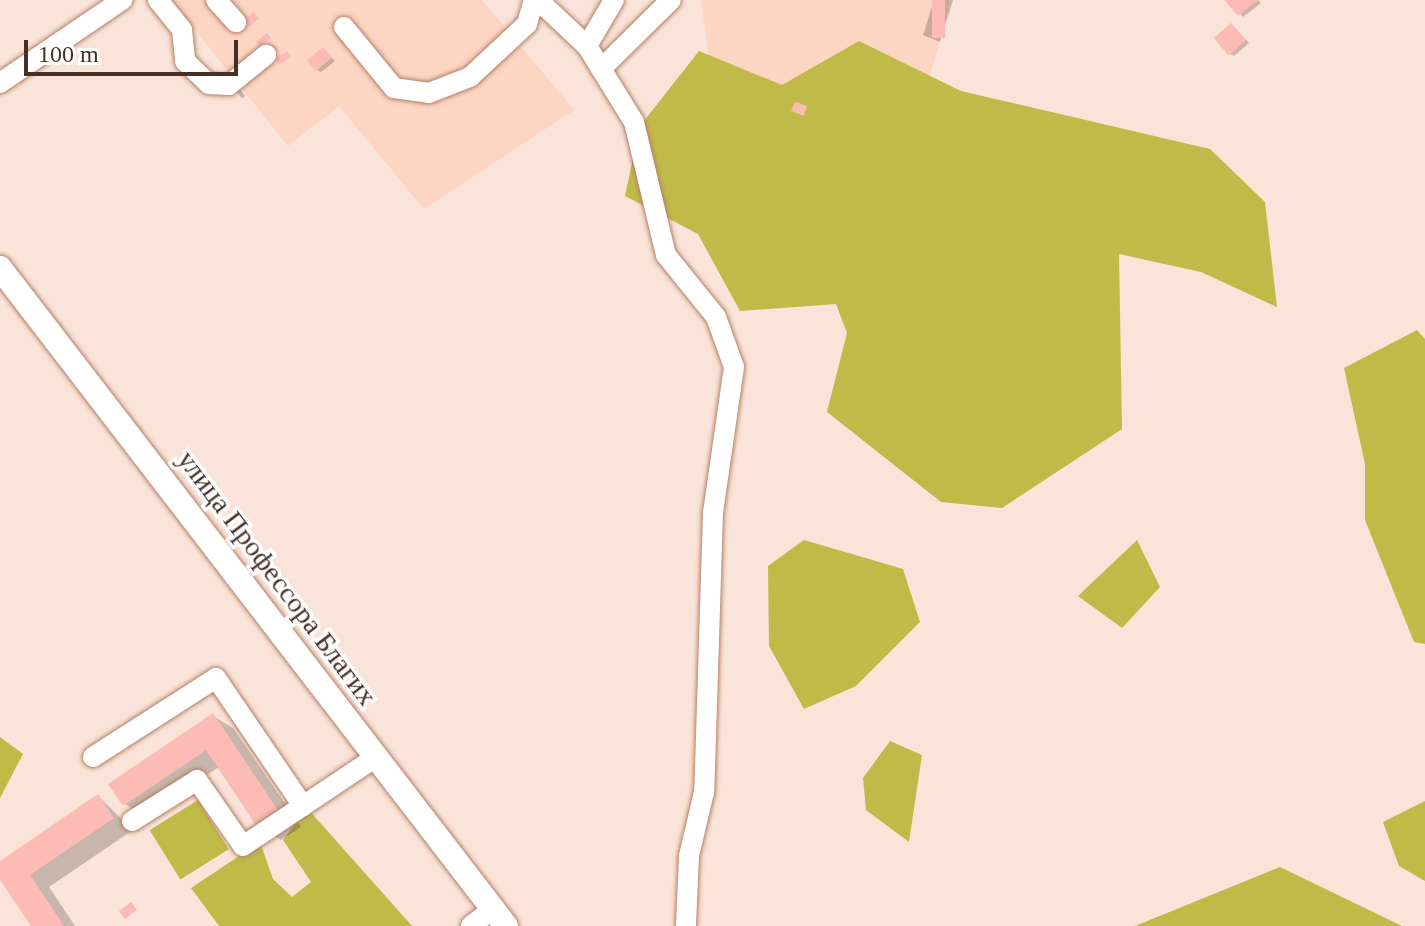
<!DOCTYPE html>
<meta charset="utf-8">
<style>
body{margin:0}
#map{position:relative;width:1425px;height:926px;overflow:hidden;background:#fae3d8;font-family:"Times New Roman",serif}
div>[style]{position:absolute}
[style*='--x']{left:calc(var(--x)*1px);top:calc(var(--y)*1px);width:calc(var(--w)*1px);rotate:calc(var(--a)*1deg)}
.built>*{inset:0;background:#fcd5c3}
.green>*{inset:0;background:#c0ba49;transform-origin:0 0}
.shadow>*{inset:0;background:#0003;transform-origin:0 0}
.building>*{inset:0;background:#fcbcb5;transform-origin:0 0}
.roads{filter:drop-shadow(0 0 2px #b58067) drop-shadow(0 0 2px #b58067)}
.minor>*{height:20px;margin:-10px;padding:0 10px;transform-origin:10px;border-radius:10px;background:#fff}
.major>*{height:24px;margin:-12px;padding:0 12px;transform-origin:12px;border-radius:12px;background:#fff}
span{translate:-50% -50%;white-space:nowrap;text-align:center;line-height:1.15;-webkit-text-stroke:7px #fff;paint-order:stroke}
.street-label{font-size:28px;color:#463025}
.scale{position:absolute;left:24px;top:40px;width:214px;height:36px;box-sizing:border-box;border:4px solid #463025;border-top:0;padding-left:10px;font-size:24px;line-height:28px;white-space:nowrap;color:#463025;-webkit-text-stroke:6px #fff;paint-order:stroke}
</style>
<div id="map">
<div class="built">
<div style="clip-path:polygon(171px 0,482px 0,574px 110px,424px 209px,339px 106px,288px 146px)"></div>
<div style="clip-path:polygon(701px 0,951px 0,919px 116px,713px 87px)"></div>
</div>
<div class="green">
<div style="clip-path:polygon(859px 41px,961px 91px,1210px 149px,1265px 202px,1277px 307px,1201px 272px,1119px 254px,1122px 429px,1002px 508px,941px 502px,827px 412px,847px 333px,836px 304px,740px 311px,698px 234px,625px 196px,640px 126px,699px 51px,782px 85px)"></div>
<div style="clip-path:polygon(1417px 330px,1425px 339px,1425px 644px,1414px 642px,1365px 520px,1365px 464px,1344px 368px)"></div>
<div style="clip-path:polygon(804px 540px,903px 569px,920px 622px,856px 686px,804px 709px,769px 646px,768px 566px)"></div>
<div style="clip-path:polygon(1137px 540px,1160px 587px,1122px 628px,1078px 596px)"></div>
<div style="clip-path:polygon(0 737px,23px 754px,0 798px)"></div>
<div style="clip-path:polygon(890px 741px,922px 755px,909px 842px,866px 810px,863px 778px)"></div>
<div style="left:198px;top:800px;width:58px;height:57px;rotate:58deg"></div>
<div style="clip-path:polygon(1425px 801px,1425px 881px,1399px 866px,1383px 822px)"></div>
<div style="clip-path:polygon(307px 808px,412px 926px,219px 926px,191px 888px,260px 842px,273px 879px,292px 897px,311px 882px,283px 840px)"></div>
<div style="clip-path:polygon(1280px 867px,1402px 926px,1135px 926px)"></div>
</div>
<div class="shadow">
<div style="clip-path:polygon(934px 0,953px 0,940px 42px,923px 35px)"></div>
<div style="clip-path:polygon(1228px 0,1258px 0,1261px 3px,1243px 17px)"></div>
<div style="clip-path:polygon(1235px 28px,1249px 43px,1234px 56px,1230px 54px)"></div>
<div style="clip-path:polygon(323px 49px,335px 61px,321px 72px,317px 70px)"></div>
<div style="left:237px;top:86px;width:13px;height:4px;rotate:51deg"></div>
<div style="clip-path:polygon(213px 716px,233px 728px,301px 827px,281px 840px,261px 828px,219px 767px,145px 816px,125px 804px)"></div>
<div style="clip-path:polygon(98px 796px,133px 830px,49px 887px,75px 926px,34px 926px,0 877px,0 863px)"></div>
</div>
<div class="building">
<div style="left:932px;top:0;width:13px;height:38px"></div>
<div style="clip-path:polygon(1224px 0,1258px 0,1238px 16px)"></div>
<div style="left:254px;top:12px;width:8px;height:13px;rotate:50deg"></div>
<div style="left:1231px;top:23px;width:23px;height:23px;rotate:49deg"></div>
<div style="left:267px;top:33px;width:6px;height:14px;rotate:51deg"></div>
<div style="left:323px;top:47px;width:14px;height:21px;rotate:51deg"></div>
<div style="left:287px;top:51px;width:7px;height:14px;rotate:56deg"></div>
<div style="clip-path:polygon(795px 102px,807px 106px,804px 116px,791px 111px)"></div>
<div style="clip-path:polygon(213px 713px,281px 815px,259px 830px,206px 750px,123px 806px,108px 784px)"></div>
<div style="clip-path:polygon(98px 794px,114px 818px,30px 875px,64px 926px,31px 926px,0 880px,0 861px)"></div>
<div style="left:131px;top:902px;width:10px;height:15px;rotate:53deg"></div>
</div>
<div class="roads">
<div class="minor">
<div style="--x:158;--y:0;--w:38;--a:51"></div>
<div style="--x:182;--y:30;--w:31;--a:84"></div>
<div style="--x:185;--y:61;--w:33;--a:44"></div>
<div style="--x:209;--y:84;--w:20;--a:3"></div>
<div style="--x:229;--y:85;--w:48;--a:-39"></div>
<div style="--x:216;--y:0;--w:30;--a:48"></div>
<div style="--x:538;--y:0;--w:67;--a:43.2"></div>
<div style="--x:587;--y:46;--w:89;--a:58.3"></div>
<div style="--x:634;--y:122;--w:137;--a:76.5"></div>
<div style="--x:666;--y:255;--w:80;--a:51.1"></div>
<div style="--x:716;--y:317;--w:53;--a:70.2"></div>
<div style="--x:734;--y:367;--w:148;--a:98.2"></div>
<div style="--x:713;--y:513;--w:279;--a:91.8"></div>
<div style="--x:704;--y:792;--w:66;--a:103.2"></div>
<div style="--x:689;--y:856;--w:70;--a:92.5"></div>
<div style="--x:344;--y:27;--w:79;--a:50.7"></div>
<div style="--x:394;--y:88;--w:35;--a:8"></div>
<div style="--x:429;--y:93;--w:44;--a:-21.3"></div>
<div style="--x:470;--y:77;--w:78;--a:-42.9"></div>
<div style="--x:527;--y:24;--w:25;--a:-74"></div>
<div style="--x:587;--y:46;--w:53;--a:-59.6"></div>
<div style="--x:601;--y:69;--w:98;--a:-44.6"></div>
<div style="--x:0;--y:83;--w:148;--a:-34.2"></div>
<div style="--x:93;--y:757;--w:146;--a:-32.7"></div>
<div style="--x:216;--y:678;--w:155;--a:55.8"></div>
<div style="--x:132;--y:821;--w:77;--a:-32.2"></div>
<div style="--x:197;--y:780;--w:80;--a:55.1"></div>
<div style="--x:243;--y:846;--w:160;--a:-33.8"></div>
<div style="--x:471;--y:926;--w:28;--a:-38"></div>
</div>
<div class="major">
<div style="--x:0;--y:268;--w:830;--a:52.44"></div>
</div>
</div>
<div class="street-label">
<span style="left:277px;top:578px;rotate:53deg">улица Профессора Благих</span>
</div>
<div class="scale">100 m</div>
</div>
